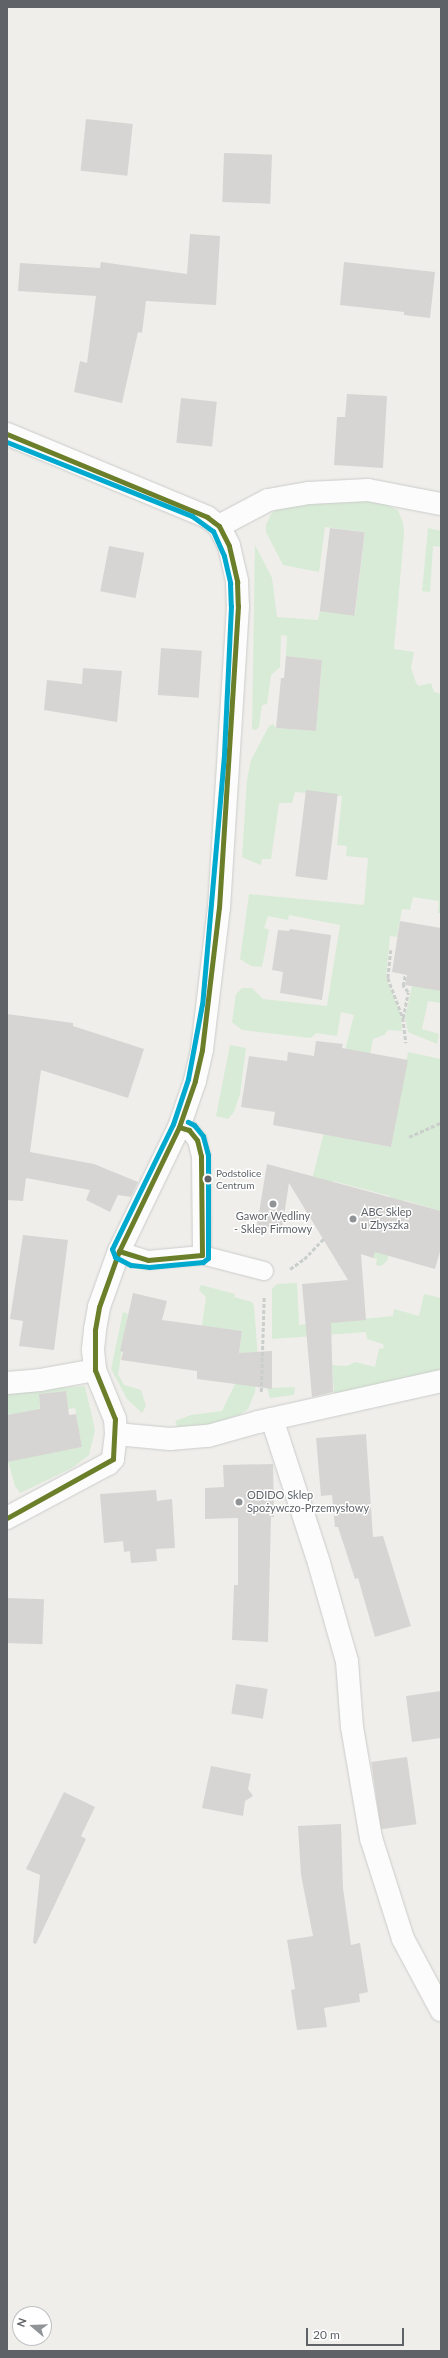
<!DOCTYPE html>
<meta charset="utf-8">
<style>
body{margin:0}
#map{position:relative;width:448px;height:2358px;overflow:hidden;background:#efeeea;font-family:Lato,sans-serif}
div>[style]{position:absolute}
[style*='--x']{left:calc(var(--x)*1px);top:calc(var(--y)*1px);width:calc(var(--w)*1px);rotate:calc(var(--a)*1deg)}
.green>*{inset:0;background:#d8ebd6}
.building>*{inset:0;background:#d6d5d3;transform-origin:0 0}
.path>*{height:2.5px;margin-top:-1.25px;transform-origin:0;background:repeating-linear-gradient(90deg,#cacfcc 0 4px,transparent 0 6px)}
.roads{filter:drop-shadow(0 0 1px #cbcccc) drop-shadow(0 0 1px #cbcccc)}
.lane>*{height:18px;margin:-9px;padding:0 9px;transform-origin:9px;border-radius:9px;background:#fdfcfc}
.street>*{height:22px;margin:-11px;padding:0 11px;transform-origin:11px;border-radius:11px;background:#fdfcfc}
.secondary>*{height:22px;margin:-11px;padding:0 11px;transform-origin:11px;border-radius:11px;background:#fdfcfc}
.bus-1>*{height:5px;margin:-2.5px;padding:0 2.5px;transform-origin:2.5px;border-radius:2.5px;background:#6b7e29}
.bus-2>*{height:5px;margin:-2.5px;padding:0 2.5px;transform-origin:2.5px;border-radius:2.5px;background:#00a9ce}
.dots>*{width:11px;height:11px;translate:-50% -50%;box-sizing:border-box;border:2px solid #fff;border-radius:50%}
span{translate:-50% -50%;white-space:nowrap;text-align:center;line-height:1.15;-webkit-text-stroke:3px #fff;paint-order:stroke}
.bus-label{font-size:10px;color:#5f6368}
.left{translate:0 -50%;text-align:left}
.poi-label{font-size:11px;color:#5f6368}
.frame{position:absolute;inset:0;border:8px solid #5f6368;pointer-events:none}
.north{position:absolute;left:12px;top:2306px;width:40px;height:40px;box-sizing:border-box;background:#fff;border:1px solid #bfc1c3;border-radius:50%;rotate:289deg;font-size:11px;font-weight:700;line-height:16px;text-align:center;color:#5f6368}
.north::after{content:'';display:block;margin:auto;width:14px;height:18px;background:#919496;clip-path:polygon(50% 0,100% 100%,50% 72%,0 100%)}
.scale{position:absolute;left:306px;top:2328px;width:98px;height:18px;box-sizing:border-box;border:2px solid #5f6368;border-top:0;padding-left:5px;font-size:12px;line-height:14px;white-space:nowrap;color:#5f6368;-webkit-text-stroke:3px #fff;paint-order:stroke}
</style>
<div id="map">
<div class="green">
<div style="clip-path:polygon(295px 501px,363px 501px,385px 504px,398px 510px,403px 523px,404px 534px,394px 649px,414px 652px,411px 668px,416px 683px,419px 686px,431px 683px,434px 692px,441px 694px,441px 913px,438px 913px,439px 901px,413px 897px,410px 910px,402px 909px,397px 937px,390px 936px,386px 978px,401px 1015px,402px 1031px,388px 1030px,384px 1035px,373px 1039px,354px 1140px,391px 1147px,408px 1052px,441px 1059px,441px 1211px,404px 1200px,387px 1261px,381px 1266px,376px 1265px,377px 1259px,373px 1258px,390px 1196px,333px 1181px,327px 1204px,307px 1199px,354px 1015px,341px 1012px,337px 1036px,316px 1033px,311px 1038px,242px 1030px,232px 1022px,236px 994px,242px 988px,252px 988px,263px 999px,327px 1006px,340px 925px,289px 915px,288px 920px,268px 916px,264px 928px,269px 930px,262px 967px,251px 966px,240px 959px,249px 894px,364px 905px,368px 858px,346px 856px,347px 846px,337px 845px,342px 796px,295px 792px,292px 803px,279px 803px,271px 859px,262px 859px,261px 865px,258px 864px,242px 857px,247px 780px,251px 760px,269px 726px,273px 724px,276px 728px,316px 731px,322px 660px,286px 656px,287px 636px,281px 635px,280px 667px,271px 675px,267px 704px,262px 705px,259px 727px,256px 730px,252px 729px,255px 545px,272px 578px,277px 617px,318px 620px,320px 611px,355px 615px,365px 532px,325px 527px,319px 572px,283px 565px,266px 532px,266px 525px,271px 514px,280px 507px)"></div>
<div style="clip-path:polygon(428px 528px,441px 531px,441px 547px,433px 546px,430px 592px,422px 591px)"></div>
<div style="clip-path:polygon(441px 984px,441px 1003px,428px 1001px,422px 1029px,439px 1034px,437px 1044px,408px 1032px,405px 1018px,412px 986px)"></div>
<div style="clip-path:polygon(230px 1045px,246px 1048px,240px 1094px,234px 1112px,228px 1119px,216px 1116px)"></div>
<div style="clip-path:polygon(297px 1283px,299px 1325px,393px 1316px,394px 1309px,419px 1316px,424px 1294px,441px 1298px,441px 1370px,430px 1375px,334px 1395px,332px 1365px,347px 1366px,355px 1362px,375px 1367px,379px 1349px,384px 1348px,383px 1344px,367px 1339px,366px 1332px,272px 1339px,272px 1289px,277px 1284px)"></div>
<div style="clip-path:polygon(201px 1285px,235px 1294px,234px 1297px,252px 1302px,254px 1306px,258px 1358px,255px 1392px,248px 1409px,239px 1415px,212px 1425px,178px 1428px,175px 1421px,191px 1415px,222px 1411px,235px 1384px,242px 1331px,202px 1326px,206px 1297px,199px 1290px)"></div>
<div style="clip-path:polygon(123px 1312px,128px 1314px,118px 1374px,124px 1385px,141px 1390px,146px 1406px,142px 1413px,127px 1399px,111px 1369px)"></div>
<div style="clip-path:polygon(264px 1378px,270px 1388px,295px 1387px,294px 1395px,270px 1398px)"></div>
<div style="clip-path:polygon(85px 1386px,95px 1430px,89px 1455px,72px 1468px,20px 1493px,15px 1486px,8px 1461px,82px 1447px,75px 1408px,68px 1409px,66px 1391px,39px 1394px,40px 1412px,30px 1411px,7px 1415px,7px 1389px,31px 1390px)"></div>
</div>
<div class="building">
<div style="left:86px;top:119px;width:47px;height:52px;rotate:6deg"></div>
<div style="left:224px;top:153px;width:48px;height:49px;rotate:2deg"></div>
<div style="clip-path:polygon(190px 234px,220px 236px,216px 305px,146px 301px,142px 333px,138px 332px,122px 403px,74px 392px,80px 361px,87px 363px,96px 296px,18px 291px,20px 263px,100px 268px,101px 262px,187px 274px)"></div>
<div style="clip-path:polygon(344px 262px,435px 272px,430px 318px,404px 315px,404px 312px,340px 305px)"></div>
<div style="clip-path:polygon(347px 394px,387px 396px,383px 468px,334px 465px,337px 417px,345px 417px)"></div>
<div style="left:181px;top:398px;width:36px;height:45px;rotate:6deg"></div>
<div style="left:330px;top:528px;width:35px;height:84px;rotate:7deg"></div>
<div style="left:109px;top:546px;width:36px;height:46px;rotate:11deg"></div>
<div style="left:161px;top:648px;width:41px;height:47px;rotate:4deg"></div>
<div style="clip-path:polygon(286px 656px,322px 660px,316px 731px,276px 728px,281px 678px,284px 678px)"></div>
<div style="clip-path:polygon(83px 668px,122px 671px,117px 722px,44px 710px,47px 680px,82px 684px)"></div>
<div style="left:306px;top:790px;width:32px;height:87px;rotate:7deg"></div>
<div style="clip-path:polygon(400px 921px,441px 928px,441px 991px,405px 985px,407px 975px,392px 972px)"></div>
<div style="clip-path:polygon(290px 929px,331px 935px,322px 1000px,280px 993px,283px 972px,272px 970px,278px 930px,289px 931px)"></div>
<div style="clip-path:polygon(7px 1014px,73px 1023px,73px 1026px,144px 1049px,128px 1098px,41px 1070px,30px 1152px,94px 1164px,138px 1182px,131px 1197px,118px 1195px,110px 1212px,86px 1200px,90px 1190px,26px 1178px,23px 1201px,7px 1200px)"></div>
<div style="clip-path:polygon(316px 1041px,343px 1044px,342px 1048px,408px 1060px,391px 1147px,273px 1125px,275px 1112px,241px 1107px,249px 1056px,287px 1061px,288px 1052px,314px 1056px)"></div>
<div style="clip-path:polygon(267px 1164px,441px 1211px,441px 1248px,435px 1269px,375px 1252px,373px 1258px,361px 1254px,366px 1320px,331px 1323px,333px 1392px,312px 1397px,302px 1284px,348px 1280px,289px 1183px,282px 1229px,257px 1225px)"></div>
<div style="clip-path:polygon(23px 1235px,68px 1240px,54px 1350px,19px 1346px,23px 1321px,10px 1319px)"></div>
<div style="clip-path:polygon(133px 1293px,167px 1301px,162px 1320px,242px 1331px,239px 1353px,272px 1351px,272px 1389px,197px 1379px,197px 1371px,121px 1360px,123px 1352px,120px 1351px)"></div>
<div style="clip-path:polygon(66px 1391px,69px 1415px,76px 1414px,82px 1447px,7px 1462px,7px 1415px,40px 1409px,39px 1394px)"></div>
<div style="clip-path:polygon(366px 1434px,373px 1537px,383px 1536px,411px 1626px,375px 1637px,358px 1578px,355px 1579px,338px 1527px,335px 1527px,332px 1495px,321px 1496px,316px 1438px)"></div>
<div style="clip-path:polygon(273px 1464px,274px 1517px,271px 1517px,268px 1642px,232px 1640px,234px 1585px,238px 1585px,238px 1518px,205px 1519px,205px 1488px,224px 1487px,223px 1465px)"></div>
<div style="clip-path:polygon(156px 1490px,157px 1501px,172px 1499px,175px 1548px,156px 1549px,157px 1561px,131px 1563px,130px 1551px,124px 1552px,123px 1541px,104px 1543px,100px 1494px)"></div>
<div style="left:7px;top:1598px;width:37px;height:45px;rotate:2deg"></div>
<div style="left:236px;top:1684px;width:32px;height:30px;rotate:9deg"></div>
<div style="clip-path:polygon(441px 1691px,441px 1738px,412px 1742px,406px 1696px)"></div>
<div style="left:407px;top:1757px;width:68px;height:36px;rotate:82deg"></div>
<div style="clip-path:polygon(211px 1766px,251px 1774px,248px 1789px,253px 1796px,245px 1801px,243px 1816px,202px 1808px)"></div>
<div style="clip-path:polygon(64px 1792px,95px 1807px,81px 1836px,86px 1839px,36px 1944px,33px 1943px,40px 1875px,26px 1869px)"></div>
<div style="clip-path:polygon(341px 1824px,343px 1888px,351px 1945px,360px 1943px,368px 1992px,359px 1994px,360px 2002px,324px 2008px,327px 2027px,297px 2030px,291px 1990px,295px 1989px,287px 1940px,313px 1936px,301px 1875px,298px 1826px)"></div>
</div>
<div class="path">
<div style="--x:391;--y:950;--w:28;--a:96"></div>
<div style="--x:388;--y:978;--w:43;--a:69.4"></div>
<div style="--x:403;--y:1018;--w:26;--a:-79"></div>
<div style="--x:408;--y:992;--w:8;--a:-130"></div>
<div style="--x:403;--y:986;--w:11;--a:-80"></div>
<div style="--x:403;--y:1018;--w:25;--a:83"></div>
<div style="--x:409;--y:1137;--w:35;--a:-24"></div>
<div style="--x:290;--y:1269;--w:17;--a:-36"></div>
<div style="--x:304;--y:1259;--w:28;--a:-46"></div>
<div style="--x:261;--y:1392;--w:95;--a:-88.2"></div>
</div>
<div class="roads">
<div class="lane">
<div style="--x:179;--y:1127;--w:10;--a:17"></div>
<div style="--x:189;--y:1130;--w:13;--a:51"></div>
<div style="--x:197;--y:1140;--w:16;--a:76"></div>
<div style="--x:201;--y:1156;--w:99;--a:89.4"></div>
<div style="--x:119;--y:1251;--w:30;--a:17"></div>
<div style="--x:148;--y:1260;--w:54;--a:-5.3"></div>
<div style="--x:202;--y:1255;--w:64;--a:14.5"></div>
</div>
<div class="street">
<div style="--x:219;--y:526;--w:55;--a:-28"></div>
<div style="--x:268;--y:500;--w:42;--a:-9.7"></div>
<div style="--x:309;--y:493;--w:59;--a:-2.9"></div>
<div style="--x:368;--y:490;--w:74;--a:10.9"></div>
<div style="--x:7;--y:1383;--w:33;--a:-5"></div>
<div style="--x:40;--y:1380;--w:56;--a:-10.3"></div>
<div style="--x:272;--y:1419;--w:151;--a:71.9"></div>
<div style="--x:319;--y:1563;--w:102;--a:74.1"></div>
<div style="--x:347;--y:1661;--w:66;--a:85.7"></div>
<div style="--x:352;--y:1727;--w:113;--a:80.3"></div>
<div style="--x:371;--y:1838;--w:106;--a:72.4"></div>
<div style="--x:403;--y:1939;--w:81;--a:61.8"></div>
<div style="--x:116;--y:1434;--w:54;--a:5.3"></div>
<div style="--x:170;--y:1439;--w:38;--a:-5"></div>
<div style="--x:208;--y:1436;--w:52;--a:-15.6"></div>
<div style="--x:258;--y:1422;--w:188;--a:-12.6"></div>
</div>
<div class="secondary">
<div style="--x:7;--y:434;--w:217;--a:22.5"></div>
<div style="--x:207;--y:517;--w:15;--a:37"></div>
<div style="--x:219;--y:526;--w:22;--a:63"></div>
<div style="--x:229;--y:546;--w:37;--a:77"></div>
<div style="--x:237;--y:582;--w:24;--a:88"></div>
<div style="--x:238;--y:606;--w:302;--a:93.6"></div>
<div style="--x:219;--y:907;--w:144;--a:96.8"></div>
<div style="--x:202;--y:1050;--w:32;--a:103"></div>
<div style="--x:195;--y:1081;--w:49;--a:109.2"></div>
<div style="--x:179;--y:1127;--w:138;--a:115.8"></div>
<div style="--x:119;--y:1251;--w:59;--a:109.7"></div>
<div style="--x:99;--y:1307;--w:23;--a:100"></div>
<div style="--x:95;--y:1330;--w:20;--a:96"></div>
<div style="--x:93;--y:1350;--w:20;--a:84"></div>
<div style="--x:95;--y:1370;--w:53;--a:67.8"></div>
<div style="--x:115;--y:1419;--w:15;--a:86"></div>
<div style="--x:116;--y:1434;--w:25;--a:97"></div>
<div style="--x:113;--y:1459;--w:7;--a:135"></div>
<div style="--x:108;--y:1464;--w:115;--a:151.9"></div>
</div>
</div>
<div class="bus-1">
<div style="--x:7;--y:434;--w:217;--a:22.5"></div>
<div style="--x:207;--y:517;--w:15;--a:37"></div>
<div style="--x:219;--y:526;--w:22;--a:63"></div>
<div style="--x:229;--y:546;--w:37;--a:77"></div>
<div style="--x:237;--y:582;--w:24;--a:88"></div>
<div style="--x:238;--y:606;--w:302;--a:93.6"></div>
<div style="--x:219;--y:907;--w:144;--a:96.8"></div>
<div style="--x:202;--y:1050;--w:32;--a:103"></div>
<div style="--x:195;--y:1081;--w:49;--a:109.2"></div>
<div style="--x:179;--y:1127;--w:138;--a:115.8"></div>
<div style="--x:119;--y:1251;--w:59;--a:109.7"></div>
<div style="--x:99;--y:1307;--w:23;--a:100"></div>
<div style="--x:95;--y:1330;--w:40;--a:90"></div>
<div style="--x:95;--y:1370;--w:53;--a:67.8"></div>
<div style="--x:115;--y:1419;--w:40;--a:92.9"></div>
<div style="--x:113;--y:1459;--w:121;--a:150.9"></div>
<div style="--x:119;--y:1251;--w:30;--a:17"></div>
<div style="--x:148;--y:1260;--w:54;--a:-5.3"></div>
<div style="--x:202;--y:1255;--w:99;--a:-90.6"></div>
<div style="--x:201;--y:1156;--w:16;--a:-104"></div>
<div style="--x:197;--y:1140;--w:13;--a:-129"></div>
<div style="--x:189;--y:1130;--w:10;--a:-163"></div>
</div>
<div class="bus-2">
<div style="--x:7;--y:442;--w:199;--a:21.8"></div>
<div style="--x:192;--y:516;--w:26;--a:36"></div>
<div style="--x:213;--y:531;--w:27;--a:66"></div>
<div style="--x:224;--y:556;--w:28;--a:77"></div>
<div style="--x:230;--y:583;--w:23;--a:88"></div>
<div style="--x:231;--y:606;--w:149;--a:92.7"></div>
<div style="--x:224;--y:755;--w:250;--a:95"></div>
<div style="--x:202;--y:1004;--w:76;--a:100.6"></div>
<div style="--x:188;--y:1079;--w:47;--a:108.4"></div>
<div style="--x:173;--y:1124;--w:139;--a:116"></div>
<div style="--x:112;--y:1249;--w:9;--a:69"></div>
<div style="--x:115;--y:1257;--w:18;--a:27"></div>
<div style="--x:131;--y:1265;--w:18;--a:6"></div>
<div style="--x:149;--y:1267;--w:54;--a:-5.3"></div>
<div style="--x:203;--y:1262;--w:6;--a:-39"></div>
<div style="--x:208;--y:1258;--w:103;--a:-90"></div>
<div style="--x:208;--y:1155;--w:20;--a:-105"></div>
<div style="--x:203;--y:1136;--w:14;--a:-129"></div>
<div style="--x:194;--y:1125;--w:7;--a:-153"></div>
</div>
<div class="dots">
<div style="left:208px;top:1179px;background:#5f6368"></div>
<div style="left:273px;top:1204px;background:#919496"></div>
<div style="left:353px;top:1219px;background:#919496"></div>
<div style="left:239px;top:1502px;background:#919496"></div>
</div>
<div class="bus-label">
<span class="left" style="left:216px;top:1179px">Podstolice<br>Centrum</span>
</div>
<div class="poi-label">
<span class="left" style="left:361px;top:1219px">ABC Sklep<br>u Zbyszka</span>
<span style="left:273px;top:1223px">Gawor Wędliny<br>- Sklep Firmowy</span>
<span class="left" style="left:247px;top:1502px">ODIDO Sklep<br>Spożywczo-Przemysłowy</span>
</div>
<div class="frame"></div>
<div class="north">N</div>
<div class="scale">20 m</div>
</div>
